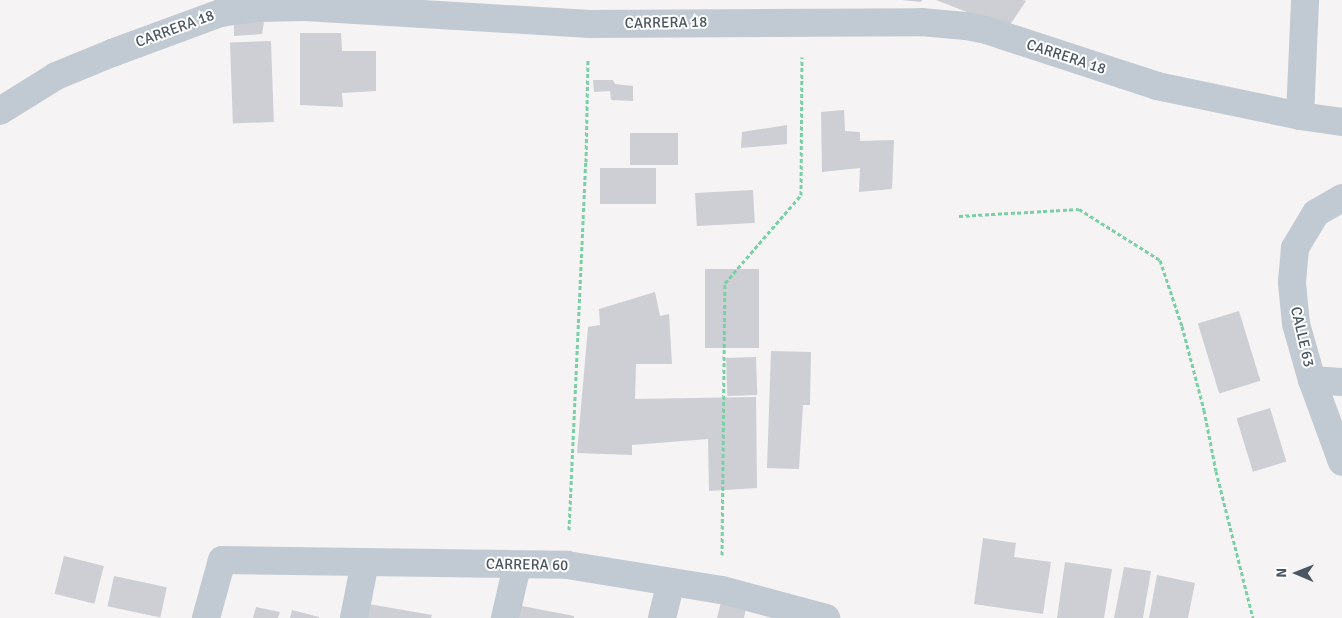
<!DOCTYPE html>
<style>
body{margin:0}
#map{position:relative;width:1342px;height:618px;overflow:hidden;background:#f5f3f3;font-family:Signika,sans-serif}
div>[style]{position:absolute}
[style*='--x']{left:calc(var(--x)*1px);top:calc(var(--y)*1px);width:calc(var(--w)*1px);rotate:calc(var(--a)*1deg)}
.building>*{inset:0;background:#cdcfd5;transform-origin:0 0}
.path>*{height:3px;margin-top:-1.5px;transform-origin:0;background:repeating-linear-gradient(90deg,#7ad0a6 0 4px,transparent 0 6.5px)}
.minor>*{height:28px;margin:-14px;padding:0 14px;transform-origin:14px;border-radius:14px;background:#c1cad2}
span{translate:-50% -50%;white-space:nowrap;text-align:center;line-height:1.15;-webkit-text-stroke:4px #fff;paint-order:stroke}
.street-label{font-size:15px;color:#4a5661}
.north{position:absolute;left:1272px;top:548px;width:50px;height:50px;-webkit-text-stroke:4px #fff;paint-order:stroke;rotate:271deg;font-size:14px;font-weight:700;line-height:20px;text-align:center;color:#4a5661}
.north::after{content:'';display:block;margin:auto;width:18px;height:22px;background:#4a5661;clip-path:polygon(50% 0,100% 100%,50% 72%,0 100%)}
</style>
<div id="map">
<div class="building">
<div style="clip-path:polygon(901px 0,922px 0,921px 2px)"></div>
<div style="clip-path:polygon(936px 0,1023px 0,1026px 1px,1008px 28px)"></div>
<div style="clip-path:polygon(234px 16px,265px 16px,262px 34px,234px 36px)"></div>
<div style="clip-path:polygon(300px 33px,341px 33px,342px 51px,376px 51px,376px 91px,342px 93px,343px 107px,300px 105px)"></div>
<div style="left:271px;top:41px;width:81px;height:41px;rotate:88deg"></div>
<div style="clip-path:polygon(593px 80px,613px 80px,615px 84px,633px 86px,633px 101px,611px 100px,610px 91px,594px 92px)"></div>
<div style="clip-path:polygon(844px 110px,845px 131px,860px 132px,860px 141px,894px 140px,892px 189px,859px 192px,860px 168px,822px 172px,821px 112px)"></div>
<div style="clip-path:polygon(787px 125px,787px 144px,741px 148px,742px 132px)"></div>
<div style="left:630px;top:133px;width:48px;height:32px"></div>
<div style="left:656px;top:168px;width:36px;height:56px;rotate:90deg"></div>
<div style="left:753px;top:190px;width:33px;height:58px;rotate:87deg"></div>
<div style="left:705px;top:269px;width:54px;height:79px"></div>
<div style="clip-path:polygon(655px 292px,660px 316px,669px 314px,672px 364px,636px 364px,635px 399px,756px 397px,757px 488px,709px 491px,708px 439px,632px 445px,632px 455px,577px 453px,588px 327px,600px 325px,599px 309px)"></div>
<div style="left:1239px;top:311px;width:73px;height:43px;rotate:73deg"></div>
<div style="clip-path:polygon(771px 351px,811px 352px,810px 405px,803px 405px,799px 469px,767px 468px)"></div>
<div style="left:756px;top:357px;width:38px;height:30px;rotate:88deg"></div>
<div style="left:1270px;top:408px;width:56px;height:35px;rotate:73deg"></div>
<div style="clip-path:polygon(983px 538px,1016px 543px,1014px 557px,1051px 562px,1043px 614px,974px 604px)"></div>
<div style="left:64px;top:556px;width:41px;height:39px;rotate:14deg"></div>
<div style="clip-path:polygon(1065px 562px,1112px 569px,1104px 618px,1057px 618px)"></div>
<div style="clip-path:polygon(1124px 567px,1151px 571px,1143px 618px,1114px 618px)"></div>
<div style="clip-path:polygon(1157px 575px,1195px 583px,1188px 618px,1149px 618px)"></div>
<div style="left:114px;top:576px;width:54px;height:31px;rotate:12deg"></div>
<div style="clip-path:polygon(721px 602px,746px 608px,744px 618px,717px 618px)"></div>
<div style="clip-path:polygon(363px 603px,432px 615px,431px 618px,360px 618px)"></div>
<div style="clip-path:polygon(517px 605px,574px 616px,574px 618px,514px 618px)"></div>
<div style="clip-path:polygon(256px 607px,280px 612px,278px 618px,253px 618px)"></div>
<div style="clip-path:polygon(292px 610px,319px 617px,319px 618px,290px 618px)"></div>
</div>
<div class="path">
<div style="--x:959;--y:216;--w:120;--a:-3.3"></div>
<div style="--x:1079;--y:209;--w:96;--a:32.2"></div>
<div style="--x:1160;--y:260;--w:70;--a:71.6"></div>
<div style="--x:1182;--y:326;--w:87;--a:75.3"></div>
<div style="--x:1204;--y:410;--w:62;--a:78.9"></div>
<div style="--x:1216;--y:471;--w:152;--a:75.9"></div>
<div style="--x:569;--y:530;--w:368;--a:-87.4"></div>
<div style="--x:586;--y:162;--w:103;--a:-88.9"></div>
<div style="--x:722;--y:555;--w:272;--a:-89.4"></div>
<div style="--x:725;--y:283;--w:116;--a:-49.2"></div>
<div style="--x:801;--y:195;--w:138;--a:-89.6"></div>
</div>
<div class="minor">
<div style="--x:0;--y:111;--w:66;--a:-32"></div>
<div style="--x:56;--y:76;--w:61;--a:-22.3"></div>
<div style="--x:112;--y:53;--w:116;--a:-20.2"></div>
<div style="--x:221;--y:13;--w:36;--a:-8"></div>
<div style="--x:257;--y:8;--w:48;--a:-1.2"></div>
<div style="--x:305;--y:7;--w:285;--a:3.4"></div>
<div style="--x:589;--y:24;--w:332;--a:-0.3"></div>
<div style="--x:921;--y:22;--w:45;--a:5.1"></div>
<div style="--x:966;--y:26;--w:20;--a:11"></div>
<div style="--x:986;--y:30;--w:180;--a:18.1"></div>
<div style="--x:1157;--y:86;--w:146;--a:11.8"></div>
<div style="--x:1300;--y:116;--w:42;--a:8.1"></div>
<div style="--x:1300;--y:116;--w:116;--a:-87.5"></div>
<div style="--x:1342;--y:198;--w:30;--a:150"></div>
<div style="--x:1316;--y:213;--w:41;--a:121"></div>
<div style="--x:1295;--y:248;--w:35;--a:95"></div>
<div style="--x:1292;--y:283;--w:41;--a:84.4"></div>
<div style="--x:1296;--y:324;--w:58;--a:74.1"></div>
<div style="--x:1312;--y:380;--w:87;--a:69.9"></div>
<div style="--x:1312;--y:380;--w:30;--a:4"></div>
<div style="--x:206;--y:618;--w:60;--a:-74.6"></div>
<div style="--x:222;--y:560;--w:345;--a:0.8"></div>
<div style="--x:567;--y:565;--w:157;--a:9.2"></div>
<div style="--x:722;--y:590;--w:108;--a:15.1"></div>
<div style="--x:354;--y:618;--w:57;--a:-78.9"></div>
<div style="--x:505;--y:618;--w:53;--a:-77"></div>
<div style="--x:662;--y:618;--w:37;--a:-76"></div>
</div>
<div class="street-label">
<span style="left:666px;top:23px;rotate:-1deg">CARRERA 18</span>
<span style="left:175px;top:29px;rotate:-20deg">CARRERA 18</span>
<span style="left:1066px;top:57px;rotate:18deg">CARRERA 18</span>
<span style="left:1302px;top:337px;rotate:77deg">CALLE 63</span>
<span style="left:527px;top:565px;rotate:1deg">CARRERA 60</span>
</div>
<div class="north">N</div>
</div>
